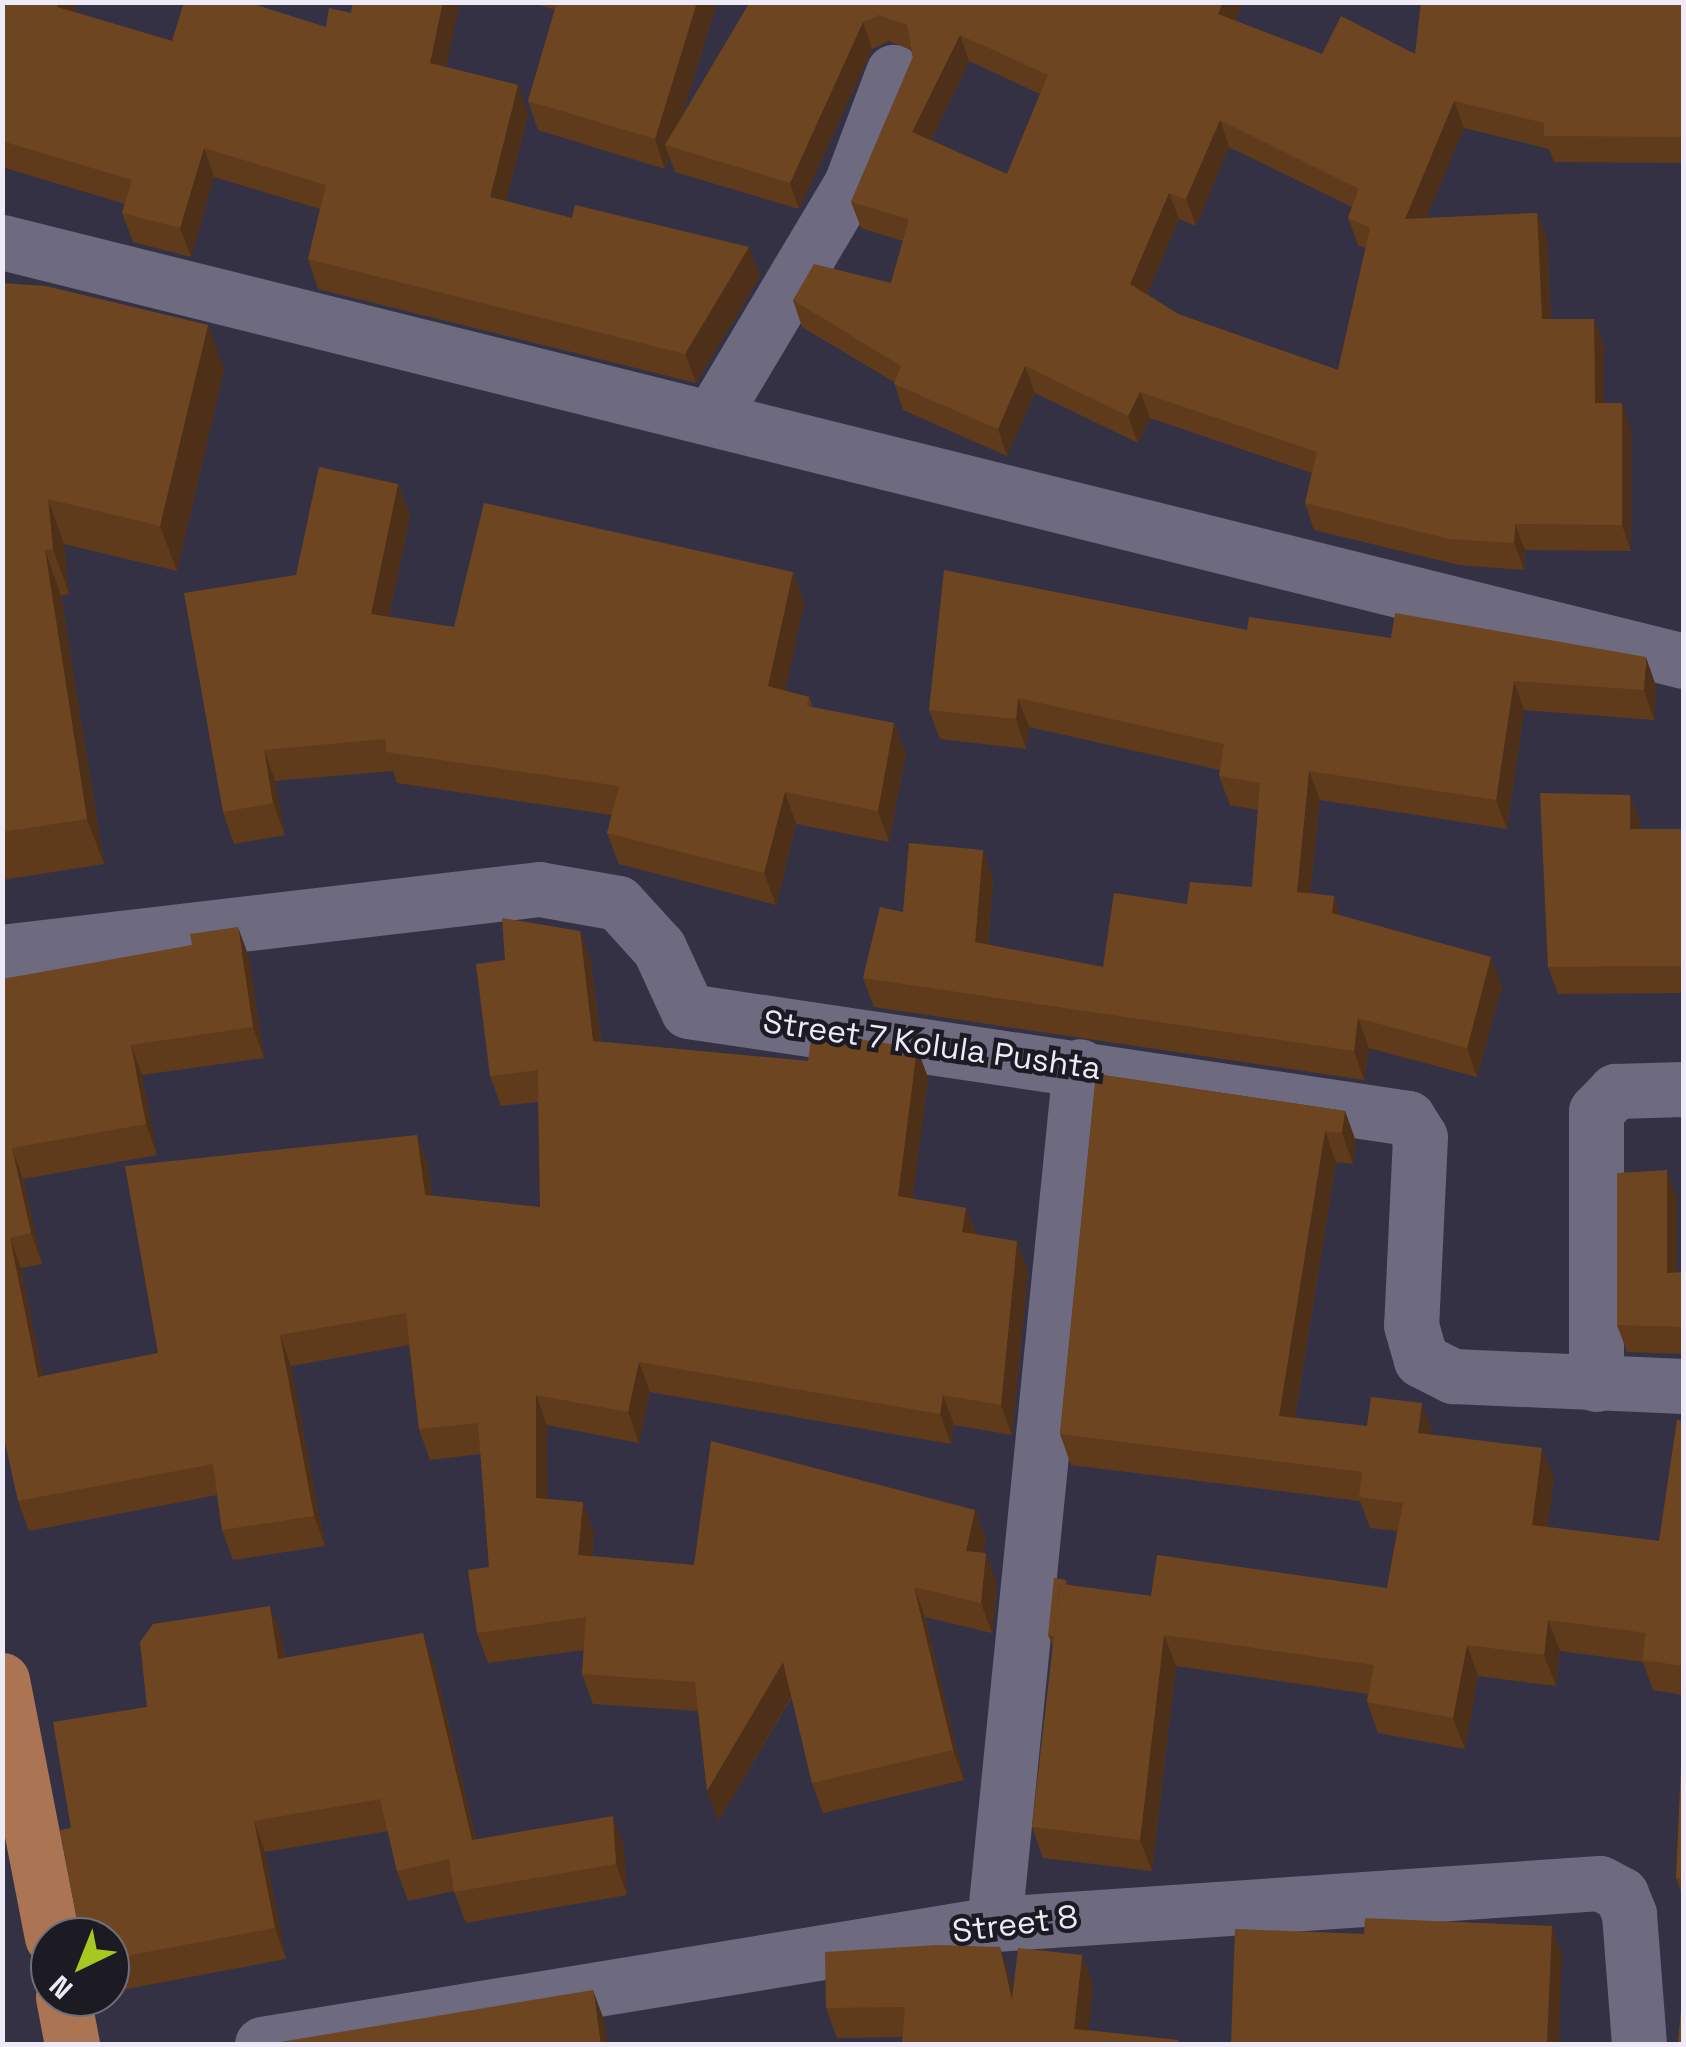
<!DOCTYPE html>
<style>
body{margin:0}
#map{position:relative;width:1686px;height:2047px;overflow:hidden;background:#353144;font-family:"Space Grotesk",sans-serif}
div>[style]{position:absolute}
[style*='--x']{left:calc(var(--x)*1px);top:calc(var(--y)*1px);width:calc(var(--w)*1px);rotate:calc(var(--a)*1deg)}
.minor>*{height:55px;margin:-27.5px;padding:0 27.5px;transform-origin:27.5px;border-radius:27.5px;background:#6e6a7f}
.major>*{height:55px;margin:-27.5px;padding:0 27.5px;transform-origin:27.5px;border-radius:27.5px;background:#ab7453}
.wall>*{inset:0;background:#5f3b1c}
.shaded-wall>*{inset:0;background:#4d3017}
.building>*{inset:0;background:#6e4521}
span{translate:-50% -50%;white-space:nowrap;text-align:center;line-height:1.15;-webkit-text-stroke:9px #1c1a23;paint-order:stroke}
.street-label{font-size:32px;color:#edebf8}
.frame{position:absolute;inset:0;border:5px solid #edebf8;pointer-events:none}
.north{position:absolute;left:30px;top:1917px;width:100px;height:100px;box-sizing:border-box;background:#1c1a23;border:2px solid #706e78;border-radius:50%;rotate:223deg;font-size:28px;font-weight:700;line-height:40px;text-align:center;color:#edebf8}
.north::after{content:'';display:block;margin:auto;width:35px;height:45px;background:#a6c820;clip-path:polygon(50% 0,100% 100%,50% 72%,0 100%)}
</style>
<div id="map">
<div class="minor">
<div style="--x:2;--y:242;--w:1733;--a:13.99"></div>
<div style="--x:712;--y:417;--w:271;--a:-59.2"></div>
<div style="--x:851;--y:184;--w:120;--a:-69.4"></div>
<div style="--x:2;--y:952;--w:541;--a:-6.69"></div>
<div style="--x:539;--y:889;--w:80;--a:10"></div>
<div style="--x:618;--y:903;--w:61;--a:47.7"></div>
<div style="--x:659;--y:948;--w:69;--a:65.3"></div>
<div style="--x:688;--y:1011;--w:728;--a:8.45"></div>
<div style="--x:1408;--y:1118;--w:22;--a:58"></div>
<div style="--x:1420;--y:1137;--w:188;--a:92.7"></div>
<div style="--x:1411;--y:1325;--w:36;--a:74"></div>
<div style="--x:1421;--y:1360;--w:36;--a:27"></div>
<div style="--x:1453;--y:1376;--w:231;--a:2.5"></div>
<div style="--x:1596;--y:1384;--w:273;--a:-90"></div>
<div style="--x:1596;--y:1111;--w:28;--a:-46"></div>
<div style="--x:1615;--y:1091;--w:69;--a:-1.7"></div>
<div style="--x:994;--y:1924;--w:862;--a:-84.28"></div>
<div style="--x:262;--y:2044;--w:742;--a:-9.31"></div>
<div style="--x:994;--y:1924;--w:607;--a:-3.87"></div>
<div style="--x:1600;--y:1883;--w:24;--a:28"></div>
<div style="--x:1621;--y:1894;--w:22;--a:68"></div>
<div style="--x:1629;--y:1914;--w:130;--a:85.6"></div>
</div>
<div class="major">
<div style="--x:2;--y:1680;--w:262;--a:79"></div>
<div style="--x:63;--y:1997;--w:48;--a:79.2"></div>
</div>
<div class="wall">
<div style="clip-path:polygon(2px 2px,78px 2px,75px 12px,172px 41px,446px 67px,518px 85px,528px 114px,506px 201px,760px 276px,696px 383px,318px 289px,308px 259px,320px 209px,214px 177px,191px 257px,133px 242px,122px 213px,125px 204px,2px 167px)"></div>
<div style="clip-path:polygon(evenodd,531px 2px,717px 2px,681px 119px,750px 2px,1236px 21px,1322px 54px,1415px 54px,1684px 2px,1684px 163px,1554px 162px,1549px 149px,1464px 128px,1426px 218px,1537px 213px,1547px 239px,1551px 319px,1594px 319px,1604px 345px,1604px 403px,1631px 429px,1631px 551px,1525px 550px,1524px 570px,1459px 565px,1314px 530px,1305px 503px,1312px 473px,1150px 418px,1138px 443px,1035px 393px,1007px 456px,903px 410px,894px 382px,802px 327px,793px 300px,891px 283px,903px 241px,861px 228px,851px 202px,913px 57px,911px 50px,889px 41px,872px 49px,799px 209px,675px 172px,669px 156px,665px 169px,538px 130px,528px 101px,555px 10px,531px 2px,969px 61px,1040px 94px,1007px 174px,931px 140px,969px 61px,531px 2px,1229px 147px,1352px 207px,1348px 218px,1358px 245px,1366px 248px,1338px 370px,1178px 314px,1147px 294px,1179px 219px,1196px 226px,1229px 147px)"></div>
<div style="clip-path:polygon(2px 283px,208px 325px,224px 370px,177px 571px,64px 544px,69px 594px,61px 596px,104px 864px,2px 880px)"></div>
<div style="clip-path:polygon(398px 484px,410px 516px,389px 617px,454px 627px,793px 572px,804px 603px,785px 691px,809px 697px,813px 708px,894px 723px,906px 754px,889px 842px,796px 824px,776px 905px,619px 864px,607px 833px,612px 815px,397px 783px,393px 771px,275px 781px,285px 835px,234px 844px,223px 812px,296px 575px)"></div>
<div style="clip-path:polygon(1247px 630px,1656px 686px,1654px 720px,1524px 710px,1507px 829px,1320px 800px,1310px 893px,1334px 896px,1341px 916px,1502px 986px,1477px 1077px,1369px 1048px,1364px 1080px,874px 1007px,863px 978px,903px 912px,983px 850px,993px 879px,988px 945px,1103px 967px,1187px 904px,1252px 887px,1258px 810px,1230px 805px,1219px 776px,1220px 770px,1029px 727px,1026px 749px,940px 739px,929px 710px)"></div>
<div style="clip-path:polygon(1630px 795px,1640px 822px,1640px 829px,1684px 829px,1684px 993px,1558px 994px,1548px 967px)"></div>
<div style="clip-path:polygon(580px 931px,591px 962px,601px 1042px,808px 1061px,917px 1048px,928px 1078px,912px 1199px,966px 1208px,976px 1234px,1028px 1271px,1012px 1435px,954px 1425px,951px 1444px,650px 1392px,639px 1443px,547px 1425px,547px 1499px,594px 1533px,592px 1556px,694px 1565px,975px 1510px,986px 1540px,983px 1553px,997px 1584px,992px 1633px,925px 1617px,964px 1780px,823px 1813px,812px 1783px,792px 1697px,718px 1821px,707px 1791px,698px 1711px,593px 1704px,582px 1674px,584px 1650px,488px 1663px,477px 1633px,489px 1567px,481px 1454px,430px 1460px,419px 1429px,409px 1345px,291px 1366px,325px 1546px,233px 1560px,222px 1530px,217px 1495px,29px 1531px,18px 1501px,2px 979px,249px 957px,264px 1058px,142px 1075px,157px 1155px,23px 1179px,42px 1264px,21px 1268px,43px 1376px,158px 1353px,417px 1135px,428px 1165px,432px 1196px,540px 1207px,538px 1102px,501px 1106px,490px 1076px,505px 960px)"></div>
<div style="clip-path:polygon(1096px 1074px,1345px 1111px,1356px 1142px,1353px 1164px,1336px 1162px,1295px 1418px,1433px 1435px,1554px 1479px,1547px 1527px,1659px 1541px,1684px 1421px,1684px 1695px,1653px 1690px,1643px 1662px,1560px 1651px,1556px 1686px,1478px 1676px,1465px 1749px,1378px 1733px,1367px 1702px,1368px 1694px,1176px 1666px,1152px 1871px,1043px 1858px,1032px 1827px,1053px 1647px,1048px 1635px,1066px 1580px,1068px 1585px,1151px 1596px,1387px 1588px,1397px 1531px,1370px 1528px,1360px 1501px,1071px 1465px,1060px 1434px)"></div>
<div style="clip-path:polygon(1677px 1198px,1677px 1273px,1684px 1272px,1684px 1354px,1627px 1352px,1617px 1325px)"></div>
<div style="clip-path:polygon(282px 1637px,285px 1657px,434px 1663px,476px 1839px,624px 1846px,627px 1895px,466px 1923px,454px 1891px,408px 1901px,397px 1871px,388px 1831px,265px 1852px,286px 1959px,110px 1992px,110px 1937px,71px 1828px)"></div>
<div style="clip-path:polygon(1684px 1766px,1684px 1900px,1676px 1878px)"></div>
<div style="clip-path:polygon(1082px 1955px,1093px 1985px,1088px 2030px,1178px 2040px,1180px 2044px,902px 2044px,903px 2037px,837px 2038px,826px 2008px,1010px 1977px,1013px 1989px)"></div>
</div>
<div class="shaded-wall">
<div style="clip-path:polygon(59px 2px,78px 2px,68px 36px,57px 7px)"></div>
<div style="clip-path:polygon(443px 2px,460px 2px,441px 92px,430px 63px)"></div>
<div style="clip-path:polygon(697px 2px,717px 2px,672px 147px,665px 145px,669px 156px,665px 169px,655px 139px)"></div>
<div style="clip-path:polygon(1223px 2px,1243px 2px,1228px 40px,1218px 14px)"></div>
<div style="clip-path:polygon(863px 22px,872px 49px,799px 209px,790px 183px)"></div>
<div style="clip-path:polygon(960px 35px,969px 61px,922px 158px,912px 132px)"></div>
<div style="clip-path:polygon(518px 85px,528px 114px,500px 226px,490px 197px)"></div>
<div style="clip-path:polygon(1454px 101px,1464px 128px,1415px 245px,1405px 219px)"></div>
<div style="clip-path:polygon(1220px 120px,1229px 147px,1196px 226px,1186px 199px)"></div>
<div style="clip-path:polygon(204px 148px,214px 177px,191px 257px,180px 228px)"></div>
<div style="clip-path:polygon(1169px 193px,1179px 219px,1140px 310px,1130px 284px)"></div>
<div style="clip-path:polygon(1537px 213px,1547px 239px,1552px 345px,1542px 319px)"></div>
<div style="clip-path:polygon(749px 247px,760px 276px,696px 383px,685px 354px)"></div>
<div style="clip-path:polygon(1594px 319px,1604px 345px,1604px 429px,1595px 403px)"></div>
<div style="clip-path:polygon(208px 325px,224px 370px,177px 571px,160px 526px)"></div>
<div style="clip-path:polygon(1025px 366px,1035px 393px,1007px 456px,998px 429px)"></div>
<div style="clip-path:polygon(1140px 392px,1150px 418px,1138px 443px,1128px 416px)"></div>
<div style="clip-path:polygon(1622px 403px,1631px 429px,1631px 551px,1622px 525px)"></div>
<div style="clip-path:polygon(398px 484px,410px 516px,383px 646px,371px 614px)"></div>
<div style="clip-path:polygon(48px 499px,64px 544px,69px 594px,53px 549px)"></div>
<div style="clip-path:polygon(1515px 524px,1525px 550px,1524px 570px,1514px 543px)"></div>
<div style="clip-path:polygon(45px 550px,61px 596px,104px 864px,87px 819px)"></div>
<div style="clip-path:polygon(793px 572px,804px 603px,780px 718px,768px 686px)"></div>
<div style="clip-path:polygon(1646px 657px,1656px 686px,1654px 720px,1644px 690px)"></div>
<div style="clip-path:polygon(1514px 681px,1524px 710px,1507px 829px,1496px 800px)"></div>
<div style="clip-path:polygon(1018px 698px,1029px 727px,1026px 749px,1016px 719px)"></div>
<div style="clip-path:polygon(894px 723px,906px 754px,889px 842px,878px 811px)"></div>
<div style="clip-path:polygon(264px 750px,275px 781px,285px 835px,273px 803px)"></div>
<div style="clip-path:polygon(1309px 771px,1320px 800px,1307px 921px,1297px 892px)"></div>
<div style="clip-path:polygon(785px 792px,796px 824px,776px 905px,764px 873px)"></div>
<div style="clip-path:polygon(1630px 795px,1640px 822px,1640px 856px,1630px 829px)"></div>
<div style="clip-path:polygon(983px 850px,993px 879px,985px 971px,975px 942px)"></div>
<div style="clip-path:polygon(1334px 896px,1344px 925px,1332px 913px)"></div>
<div style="clip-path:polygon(238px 927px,249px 957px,264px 1058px,253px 1027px)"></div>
<div style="clip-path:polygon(580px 931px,591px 962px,604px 1071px,593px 1041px)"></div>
<div style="clip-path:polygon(1491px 957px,1502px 986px,1477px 1077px,1467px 1048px)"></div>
<div style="clip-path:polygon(1358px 1018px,1369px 1048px,1364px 1080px,1354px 1051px)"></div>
<div style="clip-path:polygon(131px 1045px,142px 1075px,157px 1155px,146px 1124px)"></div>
<div style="clip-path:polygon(917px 1048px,928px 1078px,909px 1227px,898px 1196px)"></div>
<div style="clip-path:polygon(1345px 1111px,1356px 1142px,1353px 1164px,1342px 1133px)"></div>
<div style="clip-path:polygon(1325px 1131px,1336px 1162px,1290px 1447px,1279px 1416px)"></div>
<div style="clip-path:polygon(417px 1135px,428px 1165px,436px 1225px,425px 1195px)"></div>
<div style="clip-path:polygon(12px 1148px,23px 1179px,42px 1264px,31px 1233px)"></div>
<div style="clip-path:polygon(1667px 1170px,1677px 1198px,1677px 1300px,1667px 1273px)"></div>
<div style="clip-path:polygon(966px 1208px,977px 1238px,962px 1232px)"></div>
<div style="clip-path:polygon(10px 1238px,21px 1268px,49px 1407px,38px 1377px)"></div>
<div style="clip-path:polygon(1017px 1241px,1028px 1271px,1012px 1435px,1001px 1405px)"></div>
<div style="clip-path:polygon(280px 1335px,291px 1366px,325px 1546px,314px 1516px)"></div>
<div style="clip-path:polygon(639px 1362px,650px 1392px,639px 1443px,628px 1412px)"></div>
<div style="clip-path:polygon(536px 1395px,547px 1425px,548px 1528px,536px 1498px)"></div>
<div style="clip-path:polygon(943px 1395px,954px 1425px,951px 1444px,940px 1414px)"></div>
<div style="clip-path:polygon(1422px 1403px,1433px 1434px,1418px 1433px)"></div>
<div style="clip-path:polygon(1542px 1448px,1554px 1479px,1544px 1556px,1532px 1525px)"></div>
<div style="clip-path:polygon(583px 1502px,594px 1533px,589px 1585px,578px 1555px)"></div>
<div style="clip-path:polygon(975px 1510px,986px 1540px,977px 1581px,966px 1551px)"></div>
<div style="clip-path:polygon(986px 1553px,997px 1584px,992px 1633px,981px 1603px)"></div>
<div style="clip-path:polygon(914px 1587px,925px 1617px,964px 1780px,953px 1750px)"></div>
<div style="clip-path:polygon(270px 1606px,282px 1637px,289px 1689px,278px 1659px)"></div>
<div style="clip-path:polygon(1548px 1620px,1560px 1651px,1556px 1686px,1544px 1655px)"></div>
<div style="clip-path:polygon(423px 1633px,434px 1663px,483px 1871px,472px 1840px)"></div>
<div style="clip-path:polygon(1164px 1635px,1176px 1666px,1152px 1871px,1140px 1840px)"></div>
<div style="clip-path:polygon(1467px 1645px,1478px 1676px,1465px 1749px,1453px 1718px)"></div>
<div style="clip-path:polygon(783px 1662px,794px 1692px,718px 1821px,707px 1791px)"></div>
<div style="clip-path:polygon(613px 1816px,624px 1846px,627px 1895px,616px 1864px)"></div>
<div style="clip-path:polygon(254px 1821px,265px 1852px,286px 1959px,275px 1928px)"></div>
<div style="clip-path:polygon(1552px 1926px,1562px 1956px,1559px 2044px,1547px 2044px)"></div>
<div style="clip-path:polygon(1000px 1947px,1010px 1977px,1023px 2030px,1012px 2000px)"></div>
<div style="clip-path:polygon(1082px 1955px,1093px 1985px,1087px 2044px,1074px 2029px)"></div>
<div style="clip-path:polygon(593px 1990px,604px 2020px,608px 2044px,601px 2044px)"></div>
</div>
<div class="building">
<div style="clip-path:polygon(2px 2px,59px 2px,57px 7px,172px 41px,184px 2px,247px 2px,326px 27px,329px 8px,351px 13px,353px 2px,443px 2px,430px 63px,518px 85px,490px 197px,572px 218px,575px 205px,749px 247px,685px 354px,308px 259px,326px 185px,204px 148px,180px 228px,122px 213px,132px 180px,2px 141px)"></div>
<div style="clip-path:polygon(557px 2px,697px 2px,655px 139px,528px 101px)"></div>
<div style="clip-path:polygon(evenodd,750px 2px,1223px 2px,1218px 14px,1322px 54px,1341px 16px,1415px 54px,1421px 2px,1684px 2px,1684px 137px,1544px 136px,1544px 123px,1454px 101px,1405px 219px,1537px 213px,1542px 319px,1594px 319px,1595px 403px,1622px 403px,1622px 525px,1515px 524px,1514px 543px,1449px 539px,1305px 503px,1317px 452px,1140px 392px,1128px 416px,1025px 366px,998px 429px,894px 384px,901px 366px,793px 300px,814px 264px,891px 283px,909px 219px,851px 202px,913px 57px,907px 25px,879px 15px,863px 22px,790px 183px,665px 145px,750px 2px,960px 35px,1048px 75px,1007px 174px,912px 132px,960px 35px,750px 2px,1220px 120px,1359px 189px,1348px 218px,1370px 228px,1338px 370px,1178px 314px,1130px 284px,1169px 193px,1186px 199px,1220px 120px)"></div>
<div style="clip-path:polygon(2px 283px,46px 286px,208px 325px,160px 526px,48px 499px,53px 549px,45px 550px,87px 819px,2px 832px)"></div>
<div style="clip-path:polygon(319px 467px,398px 484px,371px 614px,454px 627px,484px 503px,793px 572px,768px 686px,809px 697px,807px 706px,894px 723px,878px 811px,785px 792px,764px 873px,607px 833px,619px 786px,386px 752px,386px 739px,264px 750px,273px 803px,223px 812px,184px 593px,296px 575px)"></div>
<div style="clip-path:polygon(944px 570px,1247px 630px,1249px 617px,1391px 638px,1395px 613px,1646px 657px,1644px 690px,1514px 681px,1496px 800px,1309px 771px,1297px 892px,1334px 896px,1332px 913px,1491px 957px,1467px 1048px,1358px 1018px,1354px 1051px,863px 978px,880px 907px,903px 912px,909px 843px,983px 850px,975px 942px,1103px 967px,1114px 893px,1187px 904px,1190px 882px,1252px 887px,1260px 783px,1219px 776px,1224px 744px,1018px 698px,1016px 719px,929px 710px)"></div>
<div style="clip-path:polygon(1540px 793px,1630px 795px,1630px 829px,1684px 829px,1684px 966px,1548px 967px)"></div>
<div style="clip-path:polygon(502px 918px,580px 931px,593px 1041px,808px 1061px,812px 1032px,917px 1048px,898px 1196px,966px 1208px,962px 1232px,1017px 1241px,1001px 1405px,943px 1395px,940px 1414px,639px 1362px,628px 1412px,536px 1395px,536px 1498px,583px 1502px,578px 1555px,694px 1565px,711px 1441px,975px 1510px,966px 1551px,986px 1553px,981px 1603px,914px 1587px,953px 1750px,812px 1783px,783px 1662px,707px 1791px,695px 1682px,582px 1674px,586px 1617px,477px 1633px,468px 1570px,489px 1567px,478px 1423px,419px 1429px,406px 1313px,280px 1335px,314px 1516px,222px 1530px,213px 1464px,18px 1501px,2px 1429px,2px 979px,192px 945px,190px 934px,238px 927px,253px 1027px,131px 1045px,146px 1124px,12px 1148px,31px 1233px,10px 1238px,38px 1377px,158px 1353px,125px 1166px,417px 1135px,425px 1195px,540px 1207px,538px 1070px,490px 1076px,476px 964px,505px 960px)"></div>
<div style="clip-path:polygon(1096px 1074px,1345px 1111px,1342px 1133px,1325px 1131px,1279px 1416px,1367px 1426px,1371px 1397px,1422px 1403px,1418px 1433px,1542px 1448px,1532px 1525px,1659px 1541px,1677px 1420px,1684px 1421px,1684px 1666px,1642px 1660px,1646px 1633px,1548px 1620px,1544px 1655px,1467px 1645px,1453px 1718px,1367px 1702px,1374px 1665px,1164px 1635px,1140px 1840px,1032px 1827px,1060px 1584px,1151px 1596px,1157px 1555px,1387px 1588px,1403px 1503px,1359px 1497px,1362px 1472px,1060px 1434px)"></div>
<div style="clip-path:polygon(1667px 1170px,1667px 1273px,1684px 1272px,1684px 1327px,1617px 1325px,1617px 1173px)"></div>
<div style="clip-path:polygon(1054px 1578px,1066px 1580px,1065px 1585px,1060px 1584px,1054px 1636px,1048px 1635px)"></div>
<div style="clip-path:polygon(270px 1606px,278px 1659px,423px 1633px,472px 1840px,613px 1816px,616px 1864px,454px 1892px,449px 1859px,397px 1871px,380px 1799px,254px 1821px,275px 1928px,110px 1959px,110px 1937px,80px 1937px,60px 1830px,71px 1828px,53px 1722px,147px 1707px,140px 1642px,153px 1624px)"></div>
<div style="clip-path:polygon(1681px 1766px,1684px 1766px,1684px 1879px,1676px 1878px)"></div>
<div style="clip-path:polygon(1365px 1918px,1552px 1926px,1547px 2044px,1231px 2044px,1235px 1929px,1364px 1934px)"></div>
<div style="clip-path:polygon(937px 1945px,1000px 1947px,1012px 2000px,1018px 1948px,1082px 1955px,1074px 2029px,1178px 2040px,1178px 2044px,902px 2044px,905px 2007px,826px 2008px,825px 1952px)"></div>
<div style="clip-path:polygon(1684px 1974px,1684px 2044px,1678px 2044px)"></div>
<div style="clip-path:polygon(593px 1990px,601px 2044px,268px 2044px)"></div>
</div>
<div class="street-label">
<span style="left:932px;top:1045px;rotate:8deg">Street 7 Kolula Pushta</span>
<span style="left:1015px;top:1924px;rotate:-7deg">Street 8</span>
</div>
<div class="frame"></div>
<div class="north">N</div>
</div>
